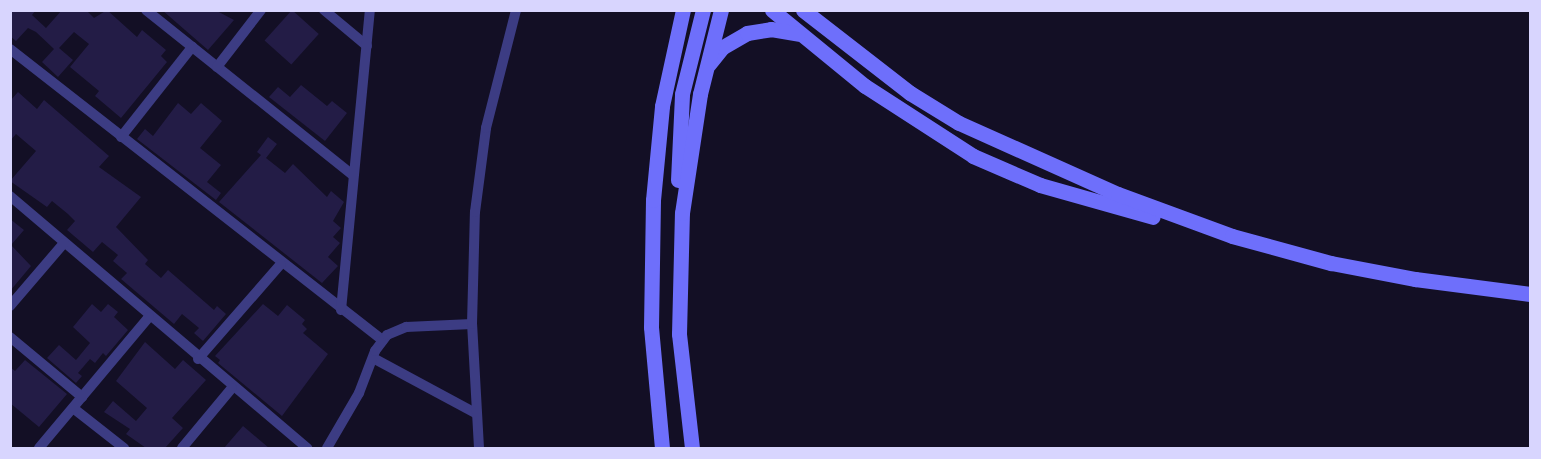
<!DOCTYPE html>
<style>
body{margin:0}
#map{position:relative;width:1541px;height:459px;overflow:hidden;background:#130f25;font-family:"Asap Condensed",sans-serif}
div>[style]{position:absolute}
[style*='--x']{left:calc(var(--x)*1px);top:calc(var(--y)*1px);width:calc(var(--w)*1px);rotate:calc(var(--a)*1deg)}
.building>*{inset:0;background:#231c46;transform-origin:0 0}
.street>*{height:10px;margin:-5px;padding:0 5px;transform-origin:5px;border-radius:5px;background:#3c3c83}
.secondary>*{height:15px;margin:-7.5px;padding:0 7.5px;transform-origin:7.5px;border-radius:7.5px;background:#6e6ffb}
span{translate:-50% -50%;white-space:nowrap;text-align:center;line-height:1.15;-webkit-text-stroke:4.5px #130f25;paint-order:stroke}
.frame{position:absolute;inset:0;border:12px solid #d8d5fe;pointer-events:none}
</style>
<div id="map">
<div class="building">
<div style="clip-path:polygon(10px 10px,36px 10px,32px 15px,46px 28px,62px 10px,86px 10px,94px 18px,107px 10px,137px 37px,142px 30px,166px 50px,161px 56px,167px 62px,121px 118px,95px 96px,99px 91px,70px 67px,89px 44px,74px 32px,59px 48px,73px 60px,58px 77px,42px 62px,54px 49px,36px 32px,28px 28px,16px 41px,10px 36px)"></div>
<div style="clip-path:polygon(162px 10px,215px 10px,234px 20px,208px 50px)"></div>
<div style="left:292px;top:10px;width:36px;height:41px;rotate:42deg"></div>
<div style="clip-path:polygon(301px 85px,327px 106px,332px 101px,347px 113px,325px 141px,269px 97px,278px 87px,290px 97px)"></div>
<div style="clip-path:polygon(18px 92px,37px 109px,44px 100px,109px 156px,99px 167px,141px 197px,116px 227px,148px 260px,145px 264px,161px 278px,168px 270px,214px 310px,217px 306px,226px 314px,203px 341px,194px 333px,199px 328px,182px 314px,174px 324px,121px 279px,127px 273px,113px 261px,118px 255px,102px 242px,93px 252px,67px 230px,75px 221px,68px 214px,52px 201px,47px 207px,10px 181px,36px 151px,16px 134px,10px 141px,10px 101px)"></div>
<div style="clip-path:polygon(178px 103px,191px 114px,201px 103px,222px 121px,200px 148px,221px 165px,207px 182px,221px 193px,216px 200px,137px 139px,145px 129px,153px 136px)"></div>
<div style="clip-path:polygon(268px 137px,277px 144px,266px 158px,285px 173px,293px 164px,327px 197px,331px 191px,344px 202px,333px 221px,341px 228px,333px 237px,340px 243px,328px 257px,338px 266px,322px 283px,219px 202px,261px 155px,257px 152px)"></div>
<div style="clip-path:polygon(10px 219px,24px 230px,11px 245px,31px 266px,10px 291px)"></div>
<div style="clip-path:polygon(92px 304px,101px 312px,108px 304px,118px 312px,114px 317px,128px 330px,106px 356px,103px 353px,95px 363px,90px 359px,78px 373px,82px 376px,76px 383px,47px 358px,59px 345px,76px 360px,90px 343px,73px 327px)"></div>
<div style="clip-path:polygon(263px 304px,278px 316px,287px 305px,305px 320px,302px 324px,307px 329px,303px 333px,328px 354px,282px 416px,218px 363px,220px 360px,215px 356px)"></div>
<div style="clip-path:polygon(145px 342px,175px 369px,183px 360px,206px 380px,172px 418px,183px 428px,165px 448px,146px 448px,126px 434px,130px 429px,104px 412px,113px 401px,136px 421px,147px 408px,116px 381px)"></div>
<div style="clip-path:polygon(25px 360px,67px 394px,39px 427px,10px 403px,10px 367px,15px 371px)"></div>
<div style="clip-path:polygon(243px 426px,269px 448px,224px 448px)"></div>
</div>
<div class="street">
<div style="--x:146;--y:10;--w:265;--a:38.6"></div>
<div style="--x:324;--y:10;--w:56;--a:39.9"></div>
<div style="--x:10;--y:49;--w:473;--a:38"></div>
<div style="--x:217;--y:67;--w:72;--a:-52.3"></div>
<div style="--x:121;--y:137;--w:115;--a:-51.7"></div>
<div style="--x:10;--y:196;--w:390;--a:40.3"></div>
<div style="--x:10;--y:306;--w:83;--a:-49.4"></div>
<div style="--x:341;--y:310;--w:301;--a:-84.5"></div>
<div style="--x:10;--y:337;--w:94;--a:39.8"></div>
<div style="--x:373;--y:358;--w:118;--a:28.3"></div>
<div style="--x:198;--y:359;--w:126;--a:-48.9"></div>
<div style="--x:73;--y:408;--w:65;--a:38.1"></div>
<div style="--x:39;--y:448;--w:171;--a:-50"></div>
<div style="--x:182;--y:448;--w:78;--a:-50.2"></div>
<div style="--x:327;--y:448;--w:64;--a:-59.8"></div>
<div style="--x:359;--y:393;--w:45;--a:-69.1"></div>
<div style="--x:375;--y:351;--w:20;--a:-53"></div>
<div style="--x:387;--y:335;--w:21;--a:-23"></div>
<div style="--x:406;--y:327;--w:66;--a:-2.6"></div>
<div style="--x:479;--y:448;--w:124;--a:-93.2"></div>
<div style="--x:472;--y:324;--w:112;--a:-88.5"></div>
<div style="--x:475;--y:212;--w:85;--a:-82.5"></div>
<div style="--x:486;--y:128;--w:122;--a:-75.7"></div>
</div>
<div class="secondary">
<div style="--x:772;--y:10;--w:120;--a:39.3"></div>
<div style="--x:865;--y:86;--w:129;--a:32.9"></div>
<div style="--x:973;--y:156;--w:73;--a:23.4"></div>
<div style="--x:1040;--y:185;--w:117;--a:15.8"></div>
<div style="--x:803;--y:10;--w:135;--a:37.8"></div>
<div style="--x:910;--y:93;--w:57;--a:31.5"></div>
<div style="--x:959;--y:123;--w:174;--a:24.1"></div>
<div style="--x:1118;--y:194;--w:121;--a:20.2"></div>
<div style="--x:1232;--y:236;--w:103;--a:15.3"></div>
<div style="--x:1331;--y:263;--w:86;--a:10.8"></div>
<div style="--x:1415;--y:279;--w:116;--a:7.4"></div>
<div style="--x:709;--y:64;--w:22;--a:-51"></div>
<div style="--x:723;--y:47;--w:28;--a:-30"></div>
<div style="--x:747;--y:33;--w:24;--a:-9"></div>
<div style="--x:771;--y:29;--w:27;--a:10"></div>
<div style="--x:678;--y:180;--w:86;--a:-87.3"></div>
<div style="--x:682;--y:94;--w:87;--a:-76"></div>
<div style="--x:662;--y:448;--w:121;--a:-95.2"></div>
<div style="--x:651;--y:327;--w:127;--a:-89.1"></div>
<div style="--x:653;--y:200;--w:94;--a:-84.5"></div>
<div style="--x:662;--y:106;--w:98;--a:-77.7"></div>
<div style="--x:692;--y:448;--w:115;--a:-96.5"></div>
<div style="--x:679;--y:334;--w:121;--a:-88.6"></div>
<div style="--x:682;--y:213;--w:120;--a:-81.4"></div>
<div style="--x:700;--y:94;--w:87;--a:-76"></div>
</div>
<div class="frame"></div>
</div>
